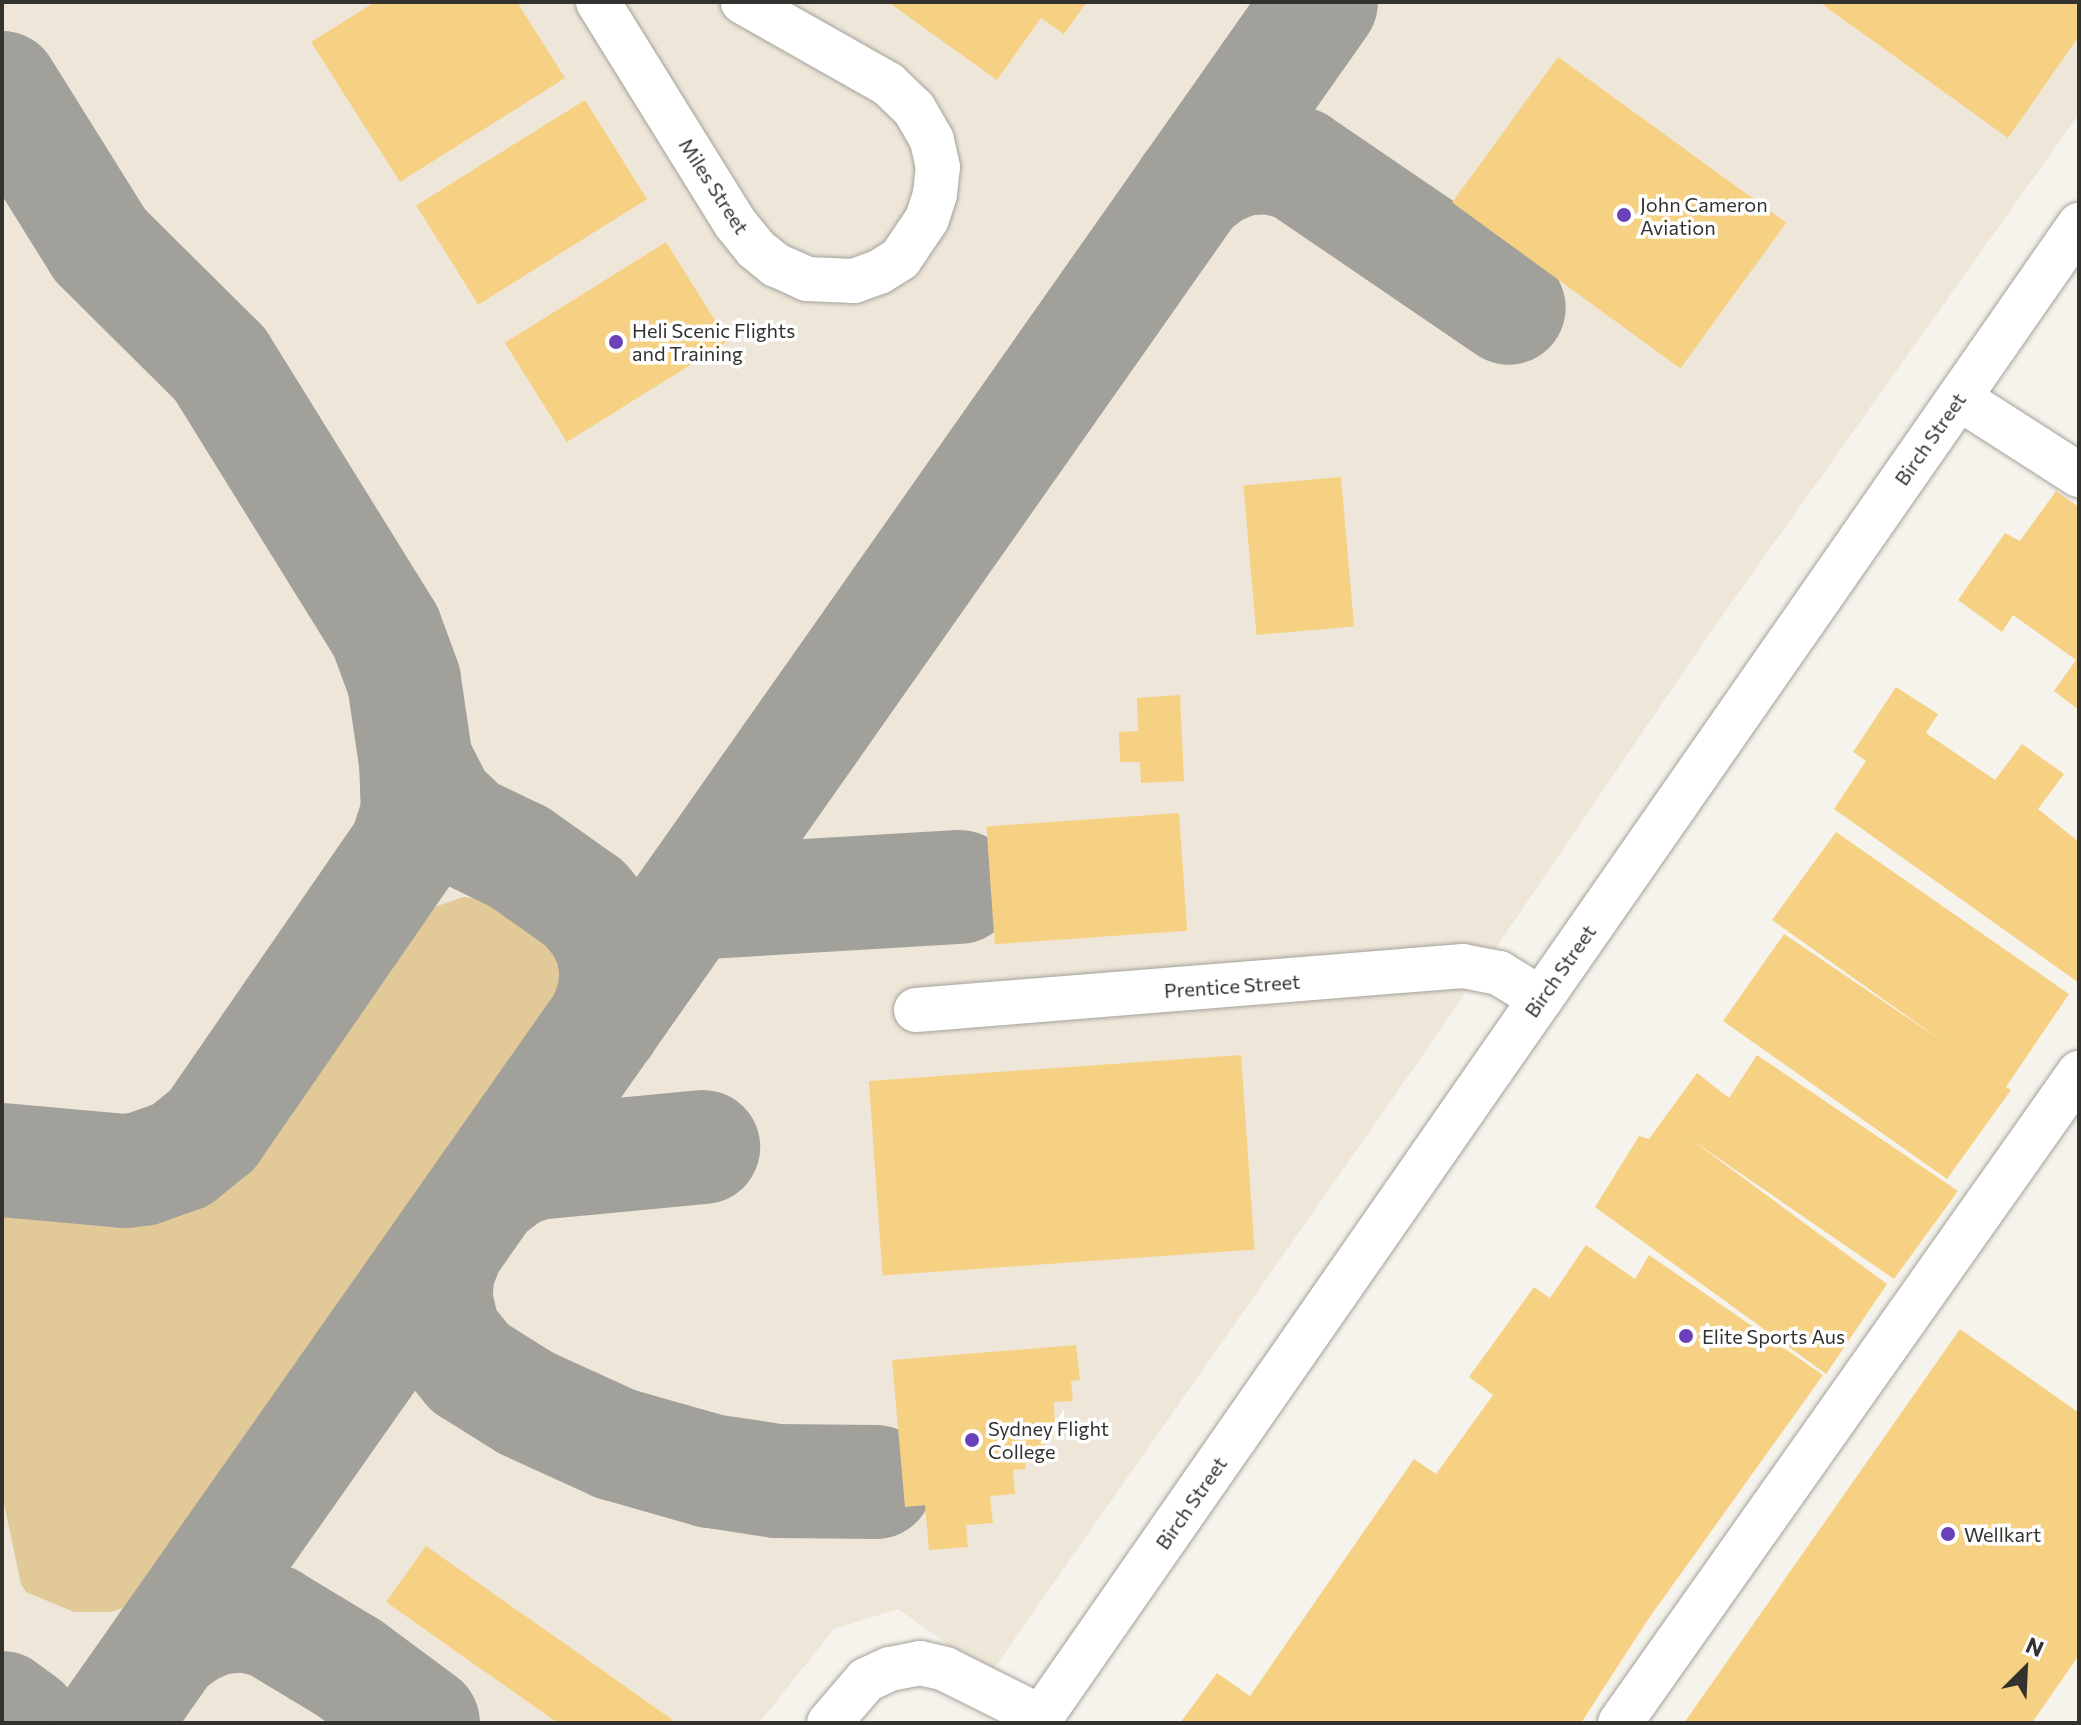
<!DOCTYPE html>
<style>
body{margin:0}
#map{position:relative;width:2081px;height:1725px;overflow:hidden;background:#f6f3ec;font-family:Commissioner,sans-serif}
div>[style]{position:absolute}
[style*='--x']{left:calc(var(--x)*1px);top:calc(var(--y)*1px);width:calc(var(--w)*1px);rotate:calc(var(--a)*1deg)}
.built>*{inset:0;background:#eee7d9}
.green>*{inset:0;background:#e1c998}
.taxiway>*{height:114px;margin:-57px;padding:0 57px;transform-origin:57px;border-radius:57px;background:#a2a09a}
.building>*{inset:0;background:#f6d183;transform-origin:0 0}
.roads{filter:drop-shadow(0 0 2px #a5a29b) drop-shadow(0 0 2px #a5a29b)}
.minor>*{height:44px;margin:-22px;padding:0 22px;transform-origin:22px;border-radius:22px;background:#fff}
.dots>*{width:22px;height:22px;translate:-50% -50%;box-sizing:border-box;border:4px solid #fff;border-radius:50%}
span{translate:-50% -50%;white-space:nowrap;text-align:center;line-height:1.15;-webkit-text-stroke:7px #fff;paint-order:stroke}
.street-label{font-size:20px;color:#33322f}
.poi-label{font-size:20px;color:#33322f}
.left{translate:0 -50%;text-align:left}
.frame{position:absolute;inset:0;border:4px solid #33322f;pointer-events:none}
.north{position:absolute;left:1985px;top:1629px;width:80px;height:80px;-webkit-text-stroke:6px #fff;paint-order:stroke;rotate:24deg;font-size:22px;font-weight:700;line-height:32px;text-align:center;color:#33322f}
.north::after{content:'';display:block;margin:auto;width:28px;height:36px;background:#33322f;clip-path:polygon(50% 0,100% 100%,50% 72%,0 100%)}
</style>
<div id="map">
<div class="built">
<div style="clip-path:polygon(2px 2px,2079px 2px,2079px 114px,1710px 633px,1425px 1052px,990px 1674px,898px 1609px,834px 1629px,759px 1723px,2px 1723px)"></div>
</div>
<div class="green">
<div style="clip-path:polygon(463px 897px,489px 900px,509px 907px,537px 926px,550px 941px,561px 978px,561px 996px,553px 1014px,154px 1585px,130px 1606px,110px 1612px,74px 1612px,26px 1592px,21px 1584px,2px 1494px,2px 1196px,144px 1206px,180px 1201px,215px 1186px,242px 1162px,266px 1132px,406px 931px,426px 910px)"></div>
</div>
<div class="taxiway">
<div style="--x:2;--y:88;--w:185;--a:58"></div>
<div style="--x:100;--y:245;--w:169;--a:44.8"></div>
<div style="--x:220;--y:364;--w:315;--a:58.2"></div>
<div style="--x:386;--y:632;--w:52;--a:69.8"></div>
<div style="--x:404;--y:681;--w:82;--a:81.6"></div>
<div style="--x:416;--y:762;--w:48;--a:62.9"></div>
<div style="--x:438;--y:805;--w:37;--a:44"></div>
<div style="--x:465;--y:831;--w:60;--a:25.7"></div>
<div style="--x:519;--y:857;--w:80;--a:35.3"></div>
<div style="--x:584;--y:903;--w:26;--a:50"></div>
<div style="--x:601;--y:923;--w:25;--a:64"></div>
<div style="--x:612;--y:946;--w:25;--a:79"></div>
<div style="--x:617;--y:971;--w:26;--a:97"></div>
<div style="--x:614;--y:997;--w:27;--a:110"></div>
<div style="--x:1190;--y:188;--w:30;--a:-37"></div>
<div style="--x:1214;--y:170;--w:28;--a:-23"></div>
<div style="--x:1240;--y:159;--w:30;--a:-4"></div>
<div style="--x:1270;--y:157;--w:29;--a:14"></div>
<div style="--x:1298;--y:164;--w:255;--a:34.3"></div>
<div style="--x:689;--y:903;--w:271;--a:-3.4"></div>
<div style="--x:2;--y:1160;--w:123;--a:5.1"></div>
<div style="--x:125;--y:1171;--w:17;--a:-7"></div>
<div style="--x:142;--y:1169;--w:41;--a:-19.7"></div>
<div style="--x:181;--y:1155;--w:40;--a:-39"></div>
<div style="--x:212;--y:1130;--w:341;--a:-55.4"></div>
<div style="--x:406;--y:849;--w:38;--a:-72"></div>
<div style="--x:418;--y:813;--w:51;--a:-92.2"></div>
<div style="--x:486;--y:1191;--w:34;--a:-37"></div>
<div style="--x:513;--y:1171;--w:23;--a:-20"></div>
<div style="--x:535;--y:1163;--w:169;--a:-5.4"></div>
<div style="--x:448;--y:1245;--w:27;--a:112"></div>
<div style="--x:438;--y:1270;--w:27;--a:96"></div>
<div style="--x:435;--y:1297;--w:40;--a:77"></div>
<div style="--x:444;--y:1336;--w:41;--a:50.9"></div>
<div style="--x:470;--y:1368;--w:66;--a:32"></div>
<div style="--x:526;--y:1403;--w:99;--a:24.5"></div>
<div style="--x:616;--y:1444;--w:99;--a:15.9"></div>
<div style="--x:711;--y:1471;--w:67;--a:8.6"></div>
<div style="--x:777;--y:1481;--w:99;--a:0.6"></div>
<div style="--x:166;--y:1646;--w:29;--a:-36"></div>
<div style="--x:189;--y:1629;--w:28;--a:-23"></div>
<div style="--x:215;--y:1618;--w:28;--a:-6"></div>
<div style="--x:243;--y:1615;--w:29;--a:12"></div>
<div style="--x:271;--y:1621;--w:91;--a:31.1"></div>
<div style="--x:349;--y:1668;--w:92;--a:36.6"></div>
<div style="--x:2;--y:1708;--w:26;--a:36"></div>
<div style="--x:112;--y:1723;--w:2103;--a:-54.91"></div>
</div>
<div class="building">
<div style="clip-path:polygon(375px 2px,517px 2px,565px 78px,400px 182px,311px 42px)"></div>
<div style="clip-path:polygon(888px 2px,1087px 2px,1064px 34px,1041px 18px,997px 80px)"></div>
<div style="clip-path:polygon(1819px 2px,2079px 2px,2079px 36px,2008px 138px)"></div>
<div style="left:1558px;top:57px;width:282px;height:180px;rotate:36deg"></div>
<div style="left:585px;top:100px;width:117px;height:199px;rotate:58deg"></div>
<div style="left:666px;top:242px;width:117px;height:190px;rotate:58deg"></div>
<div style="left:1341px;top:477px;width:150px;height:98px;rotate:85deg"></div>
<div style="clip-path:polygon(2056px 491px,2079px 507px,2079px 710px,2054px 691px,2076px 660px,2013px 615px,2002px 632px,1958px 600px,2005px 533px,2020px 541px)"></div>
<div style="clip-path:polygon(1896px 687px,1938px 714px,1926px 733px,1995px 780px,2022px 744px,2064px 774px,2038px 809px,2079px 842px,2079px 983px,1834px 809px,1866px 761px,1853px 752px)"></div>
<div style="clip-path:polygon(1180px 695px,1184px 781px,1141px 783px,1140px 762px,1120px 762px,1119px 732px,1138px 731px,1137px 698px)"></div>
<div style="left:1179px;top:813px;width:118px;height:193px;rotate:86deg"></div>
<div style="clip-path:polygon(1836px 832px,2069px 994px,2006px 1087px,2011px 1090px,1947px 1179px,1723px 1021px,1784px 934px,1942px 1041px,1772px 920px)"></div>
<div style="left:1241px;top:1055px;width:195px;height:373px;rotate:86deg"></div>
<div style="clip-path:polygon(1757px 1055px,1958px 1191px,1894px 1279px,1689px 1138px,1887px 1284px,1826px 1374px,1595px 1207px,1639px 1136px,1649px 1139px,1697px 1073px,1729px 1098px)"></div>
<div style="clip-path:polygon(1586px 1245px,1635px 1279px,1649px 1255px,1823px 1375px,1647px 1621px,1581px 1723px,1180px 1723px,1217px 1673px,1250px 1696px,1414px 1459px,1436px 1474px,1493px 1395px,1469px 1377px,1534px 1287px,1550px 1298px)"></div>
<div style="clip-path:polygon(1960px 1329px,2079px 1413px,2079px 1655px,2032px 1723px,1684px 1723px)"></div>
<div style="clip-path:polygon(1076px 1345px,1080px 1380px,1071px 1381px,1073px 1401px,1054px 1402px,1055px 1427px,1043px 1428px,1045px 1452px,1025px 1454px,1026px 1469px,1013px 1470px,1015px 1494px,990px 1496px,993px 1523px,966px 1525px,968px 1547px,929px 1550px,925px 1505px,905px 1507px,892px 1360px)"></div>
<div style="clip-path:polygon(426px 1546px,578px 1653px,677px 1723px,558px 1723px,451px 1648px,386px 1602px)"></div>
</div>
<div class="roads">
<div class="minor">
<div style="--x:598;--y:2;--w:260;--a:58.2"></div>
<div style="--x:735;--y:223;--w:33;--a:51"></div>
<div style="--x:756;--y:249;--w:26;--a:39"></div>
<div style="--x:776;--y:265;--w:34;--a:24"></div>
<div style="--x:807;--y:279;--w:47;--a:2.4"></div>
<div style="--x:854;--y:281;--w:27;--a:-20"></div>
<div style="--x:879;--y:272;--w:25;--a:-32"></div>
<div style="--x:900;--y:259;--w:48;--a:-56"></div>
<div style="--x:927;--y:219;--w:26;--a:-72"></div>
<div style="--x:935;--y:194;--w:27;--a:-84"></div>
<div style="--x:938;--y:167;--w:28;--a:-103"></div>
<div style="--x:932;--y:140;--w:36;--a:-120"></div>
<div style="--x:914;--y:109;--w:36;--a:-136"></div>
<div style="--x:888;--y:84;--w:167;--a:-150.5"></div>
<div style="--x:1959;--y:398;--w:143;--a:32.7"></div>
<div style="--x:916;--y:1010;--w:549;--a:-4.6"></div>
<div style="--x:1463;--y:966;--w:37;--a:11"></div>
<div style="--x:1499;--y:973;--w:49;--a:31.8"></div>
<div style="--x:1041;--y:1717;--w:1818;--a:-55.17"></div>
<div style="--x:829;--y:1723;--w:57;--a:-49.3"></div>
<div style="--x:866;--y:1680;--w:26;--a:-25"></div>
<div style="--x:890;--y:1669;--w:31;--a:-11"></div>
<div style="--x:920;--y:1663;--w:26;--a:13"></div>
<div style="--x:945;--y:1669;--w:107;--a:26.6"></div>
<div style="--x:1620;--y:1723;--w:796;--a:-54.77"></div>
</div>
</div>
<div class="dots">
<div style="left:1624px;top:215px;background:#6b41b9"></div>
<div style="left:616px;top:342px;background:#6b41b9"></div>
<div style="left:1686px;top:1336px;background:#6b41b9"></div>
<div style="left:972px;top:1440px;background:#6b41b9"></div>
<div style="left:1948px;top:1534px;background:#6b41b9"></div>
</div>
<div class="street-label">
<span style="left:714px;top:186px;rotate:57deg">Miles Street</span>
<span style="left:1930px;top:439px;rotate:-55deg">Birch Street</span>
<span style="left:1560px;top:971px;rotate:-55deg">Birch Street</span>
<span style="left:1232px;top:986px;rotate:-4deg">Prentice Street</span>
<span style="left:1191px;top:1503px;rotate:-55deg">Birch Street</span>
</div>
<div class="poi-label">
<span class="left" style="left:1640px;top:216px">John Cameron<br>Aviation</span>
<span class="left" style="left:632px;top:342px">Heli Scenic Flights<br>and Training</span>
<span class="left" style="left:1702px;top:1336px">Elite Sports Aus</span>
<span class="left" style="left:988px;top:1440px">Sydney Flight<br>College</span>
<span class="left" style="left:1964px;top:1534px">Wellkart</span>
</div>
<div class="frame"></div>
<div class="north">N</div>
</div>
